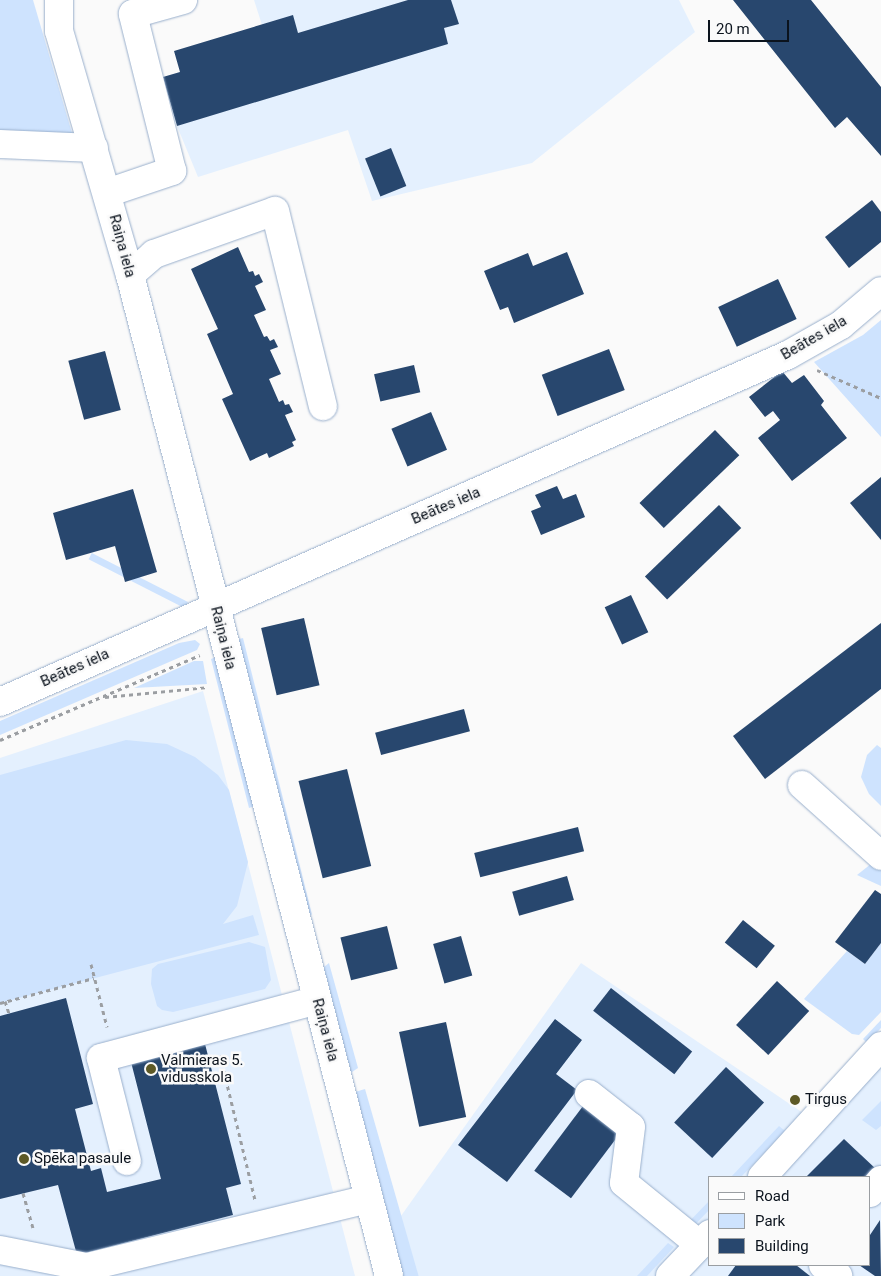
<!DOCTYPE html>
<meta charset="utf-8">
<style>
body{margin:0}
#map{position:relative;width:881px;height:1276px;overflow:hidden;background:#fafafa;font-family:Roboto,sans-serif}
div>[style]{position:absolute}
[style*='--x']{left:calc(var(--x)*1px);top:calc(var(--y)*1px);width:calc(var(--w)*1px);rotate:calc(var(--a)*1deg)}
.built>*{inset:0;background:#e4f0fe}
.green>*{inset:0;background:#cee3fe;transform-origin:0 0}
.building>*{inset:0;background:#28476e;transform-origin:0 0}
.path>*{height:3px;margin-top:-1.5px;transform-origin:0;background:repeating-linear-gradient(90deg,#9b9ea2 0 4px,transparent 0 8px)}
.roads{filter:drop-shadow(0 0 1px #99afcc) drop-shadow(0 0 1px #99afcc)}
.minor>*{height:28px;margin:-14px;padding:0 14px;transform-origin:14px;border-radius:14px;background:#fff}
.major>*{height:28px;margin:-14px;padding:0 14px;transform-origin:14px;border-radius:14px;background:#fff}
.dots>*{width:14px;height:14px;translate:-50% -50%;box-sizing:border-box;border:2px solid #fafafa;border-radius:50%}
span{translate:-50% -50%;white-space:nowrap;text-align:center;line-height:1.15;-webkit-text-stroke:5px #fafafa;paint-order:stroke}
.street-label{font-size:15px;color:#0b131d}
.poi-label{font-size:15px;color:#0b131d}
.left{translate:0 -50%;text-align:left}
.legend{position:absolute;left:708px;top:1176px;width:162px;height:90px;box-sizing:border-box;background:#fafafa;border:1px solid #9a9ea2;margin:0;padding:6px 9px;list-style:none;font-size:15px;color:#0b131d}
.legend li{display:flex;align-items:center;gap:10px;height:25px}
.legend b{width:25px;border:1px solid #9a9ea2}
.scale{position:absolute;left:708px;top:20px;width:81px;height:22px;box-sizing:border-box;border:2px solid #0b131d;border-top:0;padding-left:6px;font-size:15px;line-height:18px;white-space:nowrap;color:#0b131d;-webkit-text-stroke:4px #fafafa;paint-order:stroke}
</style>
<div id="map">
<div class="built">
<div style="clip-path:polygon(254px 0,679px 0,695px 32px,532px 163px,372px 201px,348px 130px,198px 177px,177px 126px,163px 77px,180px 72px,262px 25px)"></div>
<div style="clip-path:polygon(203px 691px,355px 1276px,0 1276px,0 758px)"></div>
<div style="clip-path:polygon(evenodd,581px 963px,812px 1119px,881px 1046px,881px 1276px,389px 1276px,381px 1244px,581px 963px,710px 1177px,870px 1177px,870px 1265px,710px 1265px,710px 1177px)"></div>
</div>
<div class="green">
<div style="clip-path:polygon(0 0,33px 0,72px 133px,0 141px)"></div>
<div style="clip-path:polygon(881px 320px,881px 437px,814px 362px,863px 335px)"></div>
<div style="left:188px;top:602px;width:7px;height:108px;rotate:117deg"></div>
<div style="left:243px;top:638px;width:285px;height:13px;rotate:76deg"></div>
<div style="clip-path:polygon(195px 640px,200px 644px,197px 650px,0 735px,0 721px,179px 643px)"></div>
<div style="clip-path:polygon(216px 657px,255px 806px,249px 808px,211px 659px)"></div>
<div style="clip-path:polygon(194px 661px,203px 661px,207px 684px,134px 688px)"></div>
<div style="clip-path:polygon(126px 740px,167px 744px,195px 757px,218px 775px,229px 790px,248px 862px,237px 906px,223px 924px,253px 915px,259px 935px,0 1003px,0 775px)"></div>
<div style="clip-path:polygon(877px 745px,881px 748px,881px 806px,869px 794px,861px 777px,867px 755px)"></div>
<div style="clip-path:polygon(881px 856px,881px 886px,857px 875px)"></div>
<div style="clip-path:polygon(249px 942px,265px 947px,271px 980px,265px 989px,173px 1012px,162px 1010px,157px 1006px,151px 984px,152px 969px,158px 964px)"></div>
<div style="clip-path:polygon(881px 943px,881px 1012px,859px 1035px,852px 1034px,804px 999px,847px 951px,865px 964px)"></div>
<div style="clip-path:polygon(329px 963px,358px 1068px,352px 1072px,346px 1072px,319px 971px)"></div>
<div style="clip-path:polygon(881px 1020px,881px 1028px,867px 1043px,863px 1039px)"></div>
<div style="left:365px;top:1089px;width:195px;height:15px;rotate:74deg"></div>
<div style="clip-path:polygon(881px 1101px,881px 1126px,876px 1130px,862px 1120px)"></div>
<div style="clip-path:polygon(779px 1126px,785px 1131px,741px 1177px,731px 1177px)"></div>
<div style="clip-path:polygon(710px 1200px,710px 1209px,689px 1231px,684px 1227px)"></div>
<div style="clip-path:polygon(668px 1243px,674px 1247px,647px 1276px,637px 1276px)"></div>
</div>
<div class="building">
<div style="clip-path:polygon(408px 0,451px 0,459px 24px,444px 28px,448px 44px,177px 126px,163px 77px,180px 72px,174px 51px,293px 15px,298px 33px)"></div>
<div style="clip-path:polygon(733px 0,811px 0,881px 87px,881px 156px,847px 117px,835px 128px)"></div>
<div style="left:391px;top:148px;width:41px;height:28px;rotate:68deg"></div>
<div style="clip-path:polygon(872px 200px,881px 212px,881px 242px,849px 268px,825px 237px)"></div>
<div style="clip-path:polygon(238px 247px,249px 272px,253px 271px,255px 276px,259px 274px,263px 282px,255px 286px,266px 310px,254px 315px,264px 337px,267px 336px,270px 341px,274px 339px,278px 347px,270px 350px,281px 374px,269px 379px,279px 402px,283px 400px,285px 405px,289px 404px,293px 412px,285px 415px,296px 440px,292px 442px,294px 446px,269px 458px,267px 453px,250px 461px,222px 399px,233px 394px,207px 334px,218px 329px,191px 269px)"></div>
<div style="clip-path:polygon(567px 252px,584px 294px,514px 323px,508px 307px,500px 310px,484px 271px,528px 253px,533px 266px)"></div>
<div style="left:778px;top:279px;width:44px;height:66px;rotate:65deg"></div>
<div style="left:609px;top:349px;width:44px;height:72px;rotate:69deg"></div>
<div style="left:105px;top:351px;width:61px;height:38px;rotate:75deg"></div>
<div style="left:414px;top:365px;width:28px;height:41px;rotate:77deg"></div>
<div style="clip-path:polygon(782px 371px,792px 383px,804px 375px,824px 401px,821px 405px,847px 438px,792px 481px,758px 438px,780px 420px,773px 411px,765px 417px,749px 397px)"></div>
<div style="left:431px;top:412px;width:41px;height:43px;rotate:67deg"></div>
<div style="left:715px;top:430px;width:35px;height:105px;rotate:46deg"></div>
<div style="clip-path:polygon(881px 477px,881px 540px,850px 503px)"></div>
<div style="clip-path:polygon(557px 486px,563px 499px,576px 494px,585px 517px,541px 535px,531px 511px,541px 507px,535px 495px)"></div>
<div style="clip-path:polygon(133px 489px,157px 572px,125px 582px,115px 546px,66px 560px,53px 513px)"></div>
<div style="left:719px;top:505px;width:32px;height:103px;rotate:46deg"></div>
<div style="left:631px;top:595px;width:41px;height:29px;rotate:65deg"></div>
<div style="left:304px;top:618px;width:69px;height:44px;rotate:77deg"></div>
<div style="clip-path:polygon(881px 623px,881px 689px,765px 779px,733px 736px)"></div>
<div style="left:464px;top:709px;width:23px;height:92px;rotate:75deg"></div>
<div style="left:347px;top:769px;width:100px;height:50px;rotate:76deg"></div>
<div style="left:578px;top:827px;width:25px;height:107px;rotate:76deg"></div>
<div style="left:567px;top:876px;width:25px;height:57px;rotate:74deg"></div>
<div style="clip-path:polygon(875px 890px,881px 894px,881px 943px,865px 964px,835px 942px)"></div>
<div style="left:743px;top:920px;width:41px;height:29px;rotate:39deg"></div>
<div style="left:387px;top:926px;width:44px;height:48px;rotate:76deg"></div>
<div style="left:461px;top:936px;width:41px;height:29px;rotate:74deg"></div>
<div style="left:777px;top:981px;width:44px;height:60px;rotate:43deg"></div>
<div style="left:611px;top:988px;width:103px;height:29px;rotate:38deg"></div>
<div style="clip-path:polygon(66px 998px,93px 1104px,75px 1109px,91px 1171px,101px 1168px,107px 1192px,161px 1179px,131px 1062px,205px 1044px,241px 1184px,226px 1188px,233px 1215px,77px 1255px,58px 1185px,0 1199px,0 1016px)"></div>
<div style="clip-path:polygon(555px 1019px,582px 1040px,556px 1074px,577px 1090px,507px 1182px,458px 1145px)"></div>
<div style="left:446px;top:1022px;width:97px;height:48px;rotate:78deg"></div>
<div style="left:726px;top:1067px;width:52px;height:76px;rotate:43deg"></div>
<div style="left:583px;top:1106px;width:46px;height:81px;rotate:37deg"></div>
<div style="clip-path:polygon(844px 1139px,877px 1170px,871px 1177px,806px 1177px)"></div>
<div style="clip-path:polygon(880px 1220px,881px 1276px,875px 1276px,859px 1265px,870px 1265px,870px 1235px)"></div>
<div style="clip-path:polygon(736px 1265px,796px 1265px,810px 1276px,728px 1276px)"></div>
</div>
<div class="path">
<div style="--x:817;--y:370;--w:70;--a:23.6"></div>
<div style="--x:105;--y:697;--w:103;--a:-5.5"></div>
<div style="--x:0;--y:740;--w:217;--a:-23"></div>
<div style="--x:91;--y:964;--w:65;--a:75.7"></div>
<div style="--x:5;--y:1001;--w:13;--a:72"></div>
<div style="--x:0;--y:1003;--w:97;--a:-14.9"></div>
<div style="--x:220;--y:1055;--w:149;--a:76.4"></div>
<div style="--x:23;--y:1193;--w:36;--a:74"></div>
</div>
<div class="roads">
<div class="minor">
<div style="--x:59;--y:0;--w:31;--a:90"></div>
<div style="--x:59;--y:31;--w:254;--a:73.8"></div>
<div style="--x:130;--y:275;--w:1034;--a:75.49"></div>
<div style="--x:0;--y:144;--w:94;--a:2.4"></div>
<div style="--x:107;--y:193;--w:69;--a:-18.7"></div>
<div style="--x:172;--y:171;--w:162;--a:-104"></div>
<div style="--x:133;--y:14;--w:52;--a:-15.6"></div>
<div style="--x:130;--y:275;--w:32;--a:-41"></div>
<div style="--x:154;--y:254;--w:128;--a:-19.6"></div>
<div style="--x:275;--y:211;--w:201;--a:76.2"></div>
<div style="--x:0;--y:702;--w:861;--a:-23.77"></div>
<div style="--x:788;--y:355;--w:61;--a:-29.5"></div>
<div style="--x:841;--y:325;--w:52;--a:-40.4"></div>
<div style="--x:802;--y:785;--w:106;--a:41.9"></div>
<div style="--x:589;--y:1094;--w:53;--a:38.2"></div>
<div style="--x:631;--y:1127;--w:56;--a:97.1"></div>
<div style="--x:624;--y:1183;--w:98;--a:39.2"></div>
<div style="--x:127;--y:1161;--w:106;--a:-104.2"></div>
<div style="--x:101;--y:1058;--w:224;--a:-15"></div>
<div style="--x:870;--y:1193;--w:17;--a:-50"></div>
<div style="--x:0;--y:1250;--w:89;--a:11.1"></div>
<div style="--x:87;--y:1267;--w:290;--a:-13.6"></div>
<div style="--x:823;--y:1265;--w:19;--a:36"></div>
</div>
<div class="major">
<div style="--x:762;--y:1177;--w:177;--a:-47.7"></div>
<div style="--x:670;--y:1276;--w:58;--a:-46.4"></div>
</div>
</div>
<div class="dots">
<div style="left:151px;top:1069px;background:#5d5926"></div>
<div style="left:795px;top:1100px;background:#5d5926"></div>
<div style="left:24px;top:1159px;background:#5d5926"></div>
</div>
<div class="street-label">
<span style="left:122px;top:246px;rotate:75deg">Raiņa iela</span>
<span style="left:814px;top:338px;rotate:-30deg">Beātes iela</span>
<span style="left:446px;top:506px;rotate:-23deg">Beātes iela</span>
<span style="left:223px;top:638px;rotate:76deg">Raiņa iela</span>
<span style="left:75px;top:668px;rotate:-24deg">Beātes iela</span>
<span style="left:325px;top:1030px;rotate:75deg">Raiņa iela</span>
</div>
<div class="poi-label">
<span class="left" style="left:161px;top:1069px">Valmieras 5.<br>vidusskola</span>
<span class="left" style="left:805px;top:1100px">Tirgus</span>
<span class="left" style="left:34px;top:1159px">Spēka pasaule</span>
</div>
<ul class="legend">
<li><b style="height:6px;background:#fff"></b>Road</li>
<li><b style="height:14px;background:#cee3fe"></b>Park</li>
<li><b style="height:14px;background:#28476e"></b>Building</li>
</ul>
<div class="scale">20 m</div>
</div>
